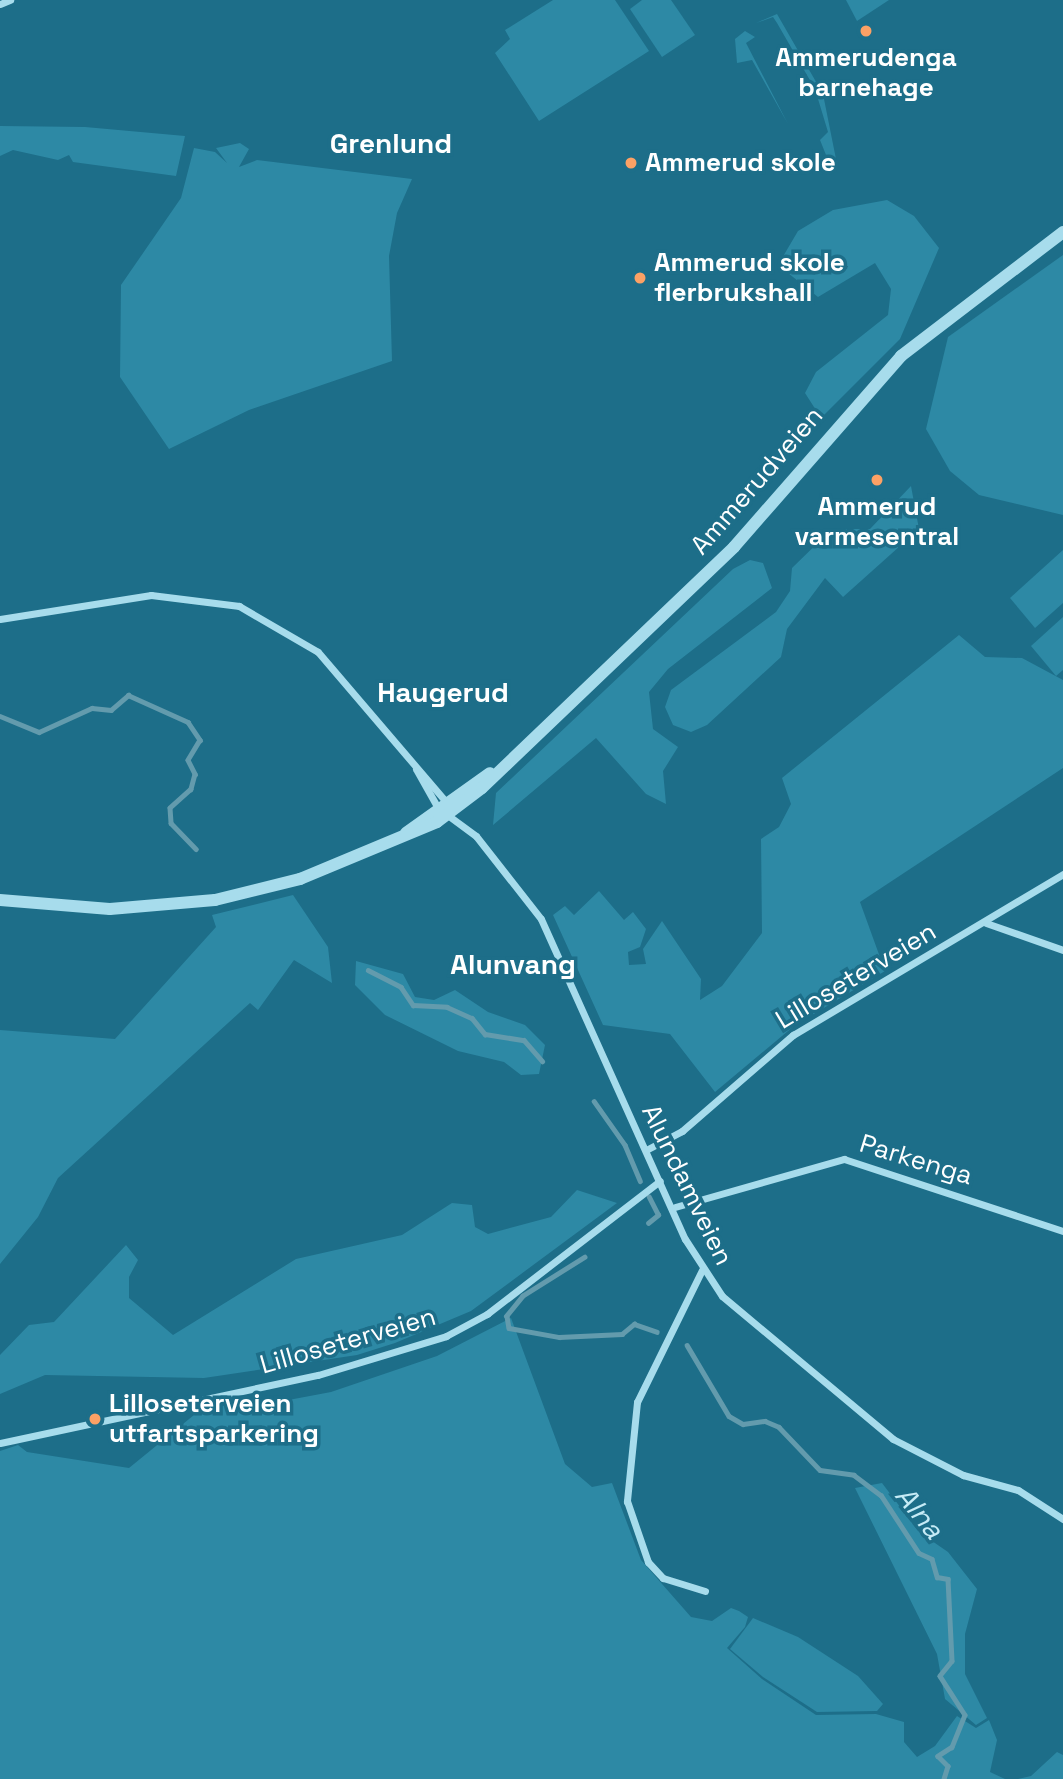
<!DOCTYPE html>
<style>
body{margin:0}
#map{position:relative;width:1063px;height:1779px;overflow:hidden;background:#1d6e89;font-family:"Space Grotesk",sans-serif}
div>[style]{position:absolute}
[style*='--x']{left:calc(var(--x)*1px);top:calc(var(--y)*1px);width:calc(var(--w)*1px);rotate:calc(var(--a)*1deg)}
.green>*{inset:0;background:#2d89a5}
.stream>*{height:4.5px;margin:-2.25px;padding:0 2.25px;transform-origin:2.25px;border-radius:2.25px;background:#639bad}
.minor>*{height:7px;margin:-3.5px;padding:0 3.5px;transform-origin:3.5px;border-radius:3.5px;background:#a7dcec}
.tertiary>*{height:12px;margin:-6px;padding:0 6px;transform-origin:6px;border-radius:6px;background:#a7dcec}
.dots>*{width:19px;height:19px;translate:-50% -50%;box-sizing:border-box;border:4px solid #1d6e89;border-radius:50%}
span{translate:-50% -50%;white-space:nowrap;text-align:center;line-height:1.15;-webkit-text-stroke:7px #1d6e89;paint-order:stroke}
.poi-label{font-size:26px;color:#fff;font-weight:700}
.left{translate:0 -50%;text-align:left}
.street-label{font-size:26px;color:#fff}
.neighbourhood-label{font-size:28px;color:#fff;font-weight:700}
.water-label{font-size:28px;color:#c6ebf6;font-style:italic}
</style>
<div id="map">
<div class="green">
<div style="clip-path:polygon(553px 0,615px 0,649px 51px,539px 121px,495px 53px,510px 39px,505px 30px)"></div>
<div style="clip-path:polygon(642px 0,671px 0,695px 35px,662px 57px,630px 9px)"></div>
<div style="clip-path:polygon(846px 0,889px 0,857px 21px)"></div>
<div style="clip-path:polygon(777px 14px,823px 94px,836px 159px,828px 160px,820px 140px,828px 132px,815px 89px,777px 23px,773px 17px,756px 23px)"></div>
<div style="clip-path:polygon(745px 31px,755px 37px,746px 43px,788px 124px,752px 60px,737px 63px,735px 39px)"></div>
<div style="clip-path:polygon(0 126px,85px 127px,185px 136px,176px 176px,73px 162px,69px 155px,58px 160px,13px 150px,0 156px)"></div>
<div style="clip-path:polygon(240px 143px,249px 149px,239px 167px,257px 160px,412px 179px,397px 213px,389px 256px,392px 361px,249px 410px,169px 449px,120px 377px,121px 285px,181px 198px,194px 148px,215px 152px,227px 163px,216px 148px)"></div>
<div style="clip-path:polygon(887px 200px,914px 216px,939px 248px,900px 339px,821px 418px,805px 393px,816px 372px,888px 315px,891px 289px,875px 263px,818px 297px,778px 265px,798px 231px,833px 210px)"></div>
<div style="clip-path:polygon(1063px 255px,1063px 515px,979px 495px,950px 471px,926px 429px,948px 337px)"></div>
<div style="clip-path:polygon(911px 486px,919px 529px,843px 597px,825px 578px,787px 629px,781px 657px,707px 725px,691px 732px,673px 725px,665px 707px,671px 690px,776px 612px,790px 591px,792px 568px,832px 529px,870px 529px)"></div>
<div style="clip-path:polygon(1063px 550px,1063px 603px,1035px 628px,1010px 598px)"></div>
<div style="clip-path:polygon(750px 560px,763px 563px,772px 588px,668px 669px,649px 692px,653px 729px,678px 747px,663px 771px,666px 804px,646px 794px,596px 738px,493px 825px,496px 793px,733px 569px)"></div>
<div style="clip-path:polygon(1063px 617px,1063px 670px,1056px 676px,1031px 646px)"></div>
<div style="clip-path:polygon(959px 635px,985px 657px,1022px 658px,1063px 680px,1063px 768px,860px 902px,885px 971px,794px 1026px,715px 1092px,670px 1034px,603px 1025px,553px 915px,565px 906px,574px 915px,599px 891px,624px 920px,633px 912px,646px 929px,640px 947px,628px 952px,629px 965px,646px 964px,643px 949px,662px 921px,701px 979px,700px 1000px,722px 986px,762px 933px,761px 839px,779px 827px,791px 804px,782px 778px)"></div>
<div style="clip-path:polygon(293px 895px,328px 947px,332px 983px,294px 960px,258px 1010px,250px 1003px,58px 1178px,38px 1217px,0 1264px,0 1030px,115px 1039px,216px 927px,212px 915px)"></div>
<div style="clip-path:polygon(356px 961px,403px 974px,415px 997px,434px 1000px,455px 990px,488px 1012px,525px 1025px,545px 1045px,539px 1074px,521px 1075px,504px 1062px,458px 1051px,385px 1015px,355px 985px)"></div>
<div style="clip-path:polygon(577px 1190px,617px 1203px,471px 1311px,395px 1343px,357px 1355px,204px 1378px,45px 1375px,0 1394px,0 1355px,29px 1325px,54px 1322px,126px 1245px,138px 1260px,129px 1277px,129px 1298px,173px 1335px,296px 1259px,402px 1235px,452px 1203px,472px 1205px,475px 1227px,488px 1234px,551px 1217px)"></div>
<div style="clip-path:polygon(511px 1318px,565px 1464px,592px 1487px,612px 1483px,641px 1560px,691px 1617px,712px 1621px,731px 1608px,739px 1611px,748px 1617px,745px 1627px,727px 1648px,762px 1679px,816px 1715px,876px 1714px,904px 1722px,904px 1742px,917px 1757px,935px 1746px,957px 1716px,976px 1728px,989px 1720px,997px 1740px,990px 1772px,1005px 1779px,0 1779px,0 1451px,18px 1445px,27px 1452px,129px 1468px,205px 1406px,262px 1405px,331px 1392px,437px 1356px)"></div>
<div style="clip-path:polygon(882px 1483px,919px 1532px,948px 1552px,977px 1589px,965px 1634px,965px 1674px,987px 1718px,976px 1725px,945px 1699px,937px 1654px,855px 1488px)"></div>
<div style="clip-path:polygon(753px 1618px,798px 1637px,858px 1676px,883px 1704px,877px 1711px,817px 1712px,763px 1677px,730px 1649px)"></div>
<div style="clip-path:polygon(1057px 1752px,1063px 1755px,1063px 1779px,1018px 1779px,1031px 1776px)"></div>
</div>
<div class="stream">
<div style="--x:0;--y:716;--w:42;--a:22.3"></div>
<div style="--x:39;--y:732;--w:58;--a:-24.4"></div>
<div style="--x:92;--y:708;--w:19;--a:6"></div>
<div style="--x:111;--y:710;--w:23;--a:-41"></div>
<div style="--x:128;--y:695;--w:66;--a:24.2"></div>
<div style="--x:188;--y:722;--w:22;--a:56"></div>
<div style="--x:200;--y:740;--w:23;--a:121"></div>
<div style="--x:188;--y:760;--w:16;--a:63"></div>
<div style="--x:195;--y:774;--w:16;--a:105"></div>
<div style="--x:191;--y:789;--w:28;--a:138"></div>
<div style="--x:170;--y:808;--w:15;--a:86"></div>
<div style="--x:171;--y:823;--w:36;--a:46"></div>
<div style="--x:368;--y:970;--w:37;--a:27"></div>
<div style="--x:401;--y:987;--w:22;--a:56"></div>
<div style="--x:413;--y:1005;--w:34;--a:3"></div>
<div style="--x:447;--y:1007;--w:27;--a:24"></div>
<div style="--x:472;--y:1018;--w:21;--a:51"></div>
<div style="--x:485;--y:1034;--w:39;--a:9"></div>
<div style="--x:524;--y:1040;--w:28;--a:49"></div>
<div style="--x:594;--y:1101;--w:54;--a:54.8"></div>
<div style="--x:625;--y:1145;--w:39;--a:67"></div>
<div style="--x:648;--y:1223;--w:13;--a:-39"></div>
<div style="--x:658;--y:1215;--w:20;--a:-117"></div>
<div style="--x:585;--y:1257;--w:73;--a:147.8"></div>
<div style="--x:523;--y:1296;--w:26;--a:129"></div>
<div style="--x:507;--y:1316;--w:12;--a:81"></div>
<div style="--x:509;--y:1328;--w:51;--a:10.2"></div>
<div style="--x:559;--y:1337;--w:63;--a:-2.7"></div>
<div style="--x:622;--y:1334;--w:16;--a:-40"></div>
<div style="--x:634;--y:1324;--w:24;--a:19"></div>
<div style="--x:687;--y:1345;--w:82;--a:59.4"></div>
<div style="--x:729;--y:1416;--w:16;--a:30"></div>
<div style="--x:743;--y:1424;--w:22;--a:-8"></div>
<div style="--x:765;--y:1421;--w:15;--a:23"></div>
<div style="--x:779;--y:1427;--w:59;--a:46.4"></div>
<div style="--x:820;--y:1470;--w:34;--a:8"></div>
<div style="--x:854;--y:1475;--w:34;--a:37"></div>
<div style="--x:881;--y:1495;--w:69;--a:56.8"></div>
<div style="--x:919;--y:1553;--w:14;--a:25"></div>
<div style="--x:932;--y:1559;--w:19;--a:74"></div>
<div style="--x:937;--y:1577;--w:11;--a:10"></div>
<div style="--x:948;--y:1579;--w:82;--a:87.2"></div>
<div style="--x:952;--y:1661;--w:19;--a:129"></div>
<div style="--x:940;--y:1676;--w:46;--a:57.3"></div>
<div style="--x:965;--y:1715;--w:35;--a:112"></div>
<div style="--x:952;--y:1747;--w:17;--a:147"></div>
<div style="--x:938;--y:1756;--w:14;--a:45"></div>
<div style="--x:948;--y:1766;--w:14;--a:107"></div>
</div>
<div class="minor">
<div style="--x:0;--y:4;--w:11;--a:-22"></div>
<div style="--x:0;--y:619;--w:153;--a:-9"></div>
<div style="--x:151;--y:595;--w:89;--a:7.1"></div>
<div style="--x:239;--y:606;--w:91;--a:30.2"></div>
<div style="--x:318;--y:652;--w:200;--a:49.5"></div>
<div style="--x:416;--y:769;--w:45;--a:60.6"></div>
<div style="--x:438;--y:808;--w:47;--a:36.4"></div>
<div style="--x:476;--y:836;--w:105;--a:51.9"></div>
<div style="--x:541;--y:919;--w:351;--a:65.8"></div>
<div style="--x:685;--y:1239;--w:68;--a:57"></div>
<div style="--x:722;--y:1296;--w:223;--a:39.9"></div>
<div style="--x:893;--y:1439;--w:79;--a:27.2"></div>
<div style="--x:963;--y:1475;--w:57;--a:15.3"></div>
<div style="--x:1018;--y:1490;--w:54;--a:32.8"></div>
<div style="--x:986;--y:923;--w:82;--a:19.3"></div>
<div style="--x:646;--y:1150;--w:41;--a:-27.8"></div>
<div style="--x:682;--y:1131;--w:147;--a:-40.9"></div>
<div style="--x:793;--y:1035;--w:314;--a:-30.8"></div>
<div style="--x:675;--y:1207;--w:176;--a:-15.9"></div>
<div style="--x:844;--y:1159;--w:231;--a:18.2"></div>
<div style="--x:702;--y:1270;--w:147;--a:116.2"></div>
<div style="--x:637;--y:1402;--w:100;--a:95.8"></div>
<div style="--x:627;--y:1501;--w:65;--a:71"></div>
<div style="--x:648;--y:1562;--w:22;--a:47"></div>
<div style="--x:663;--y:1578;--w:44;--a:17.2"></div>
<div style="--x:0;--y:1443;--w:325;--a:-12.1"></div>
<div style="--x:318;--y:1375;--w:134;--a:-16.9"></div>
<div style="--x:446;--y:1336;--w:47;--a:-28.2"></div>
<div style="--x:487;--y:1314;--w:218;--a:-37.6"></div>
</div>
<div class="tertiary">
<div style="--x:406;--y:833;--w:103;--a:-35.5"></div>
<div style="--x:0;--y:900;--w:110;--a:4.7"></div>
<div style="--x:110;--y:909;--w:105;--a:-4.9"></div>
<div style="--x:215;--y:900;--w:88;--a:-13.9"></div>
<div style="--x:300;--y:879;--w:148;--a:-22.6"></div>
<div style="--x:437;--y:822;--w:56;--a:-37.1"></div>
<div style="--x:482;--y:788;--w:349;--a:-43.7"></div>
<div style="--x:734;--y:547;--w:254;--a:-48.8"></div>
<div style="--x:901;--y:356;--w:204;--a:-37.4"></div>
</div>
<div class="dots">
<div style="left:866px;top:31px;background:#fca165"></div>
<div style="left:631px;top:163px;background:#fca165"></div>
<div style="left:640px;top:278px;background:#fca165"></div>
<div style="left:877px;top:480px;background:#fca165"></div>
<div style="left:95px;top:1419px;background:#fca165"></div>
</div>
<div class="poi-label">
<span style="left:866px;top:73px">Ammerudenga<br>barnehage</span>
<span class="left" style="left:645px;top:163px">Ammerud skole</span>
<span class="left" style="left:654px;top:278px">Ammerud skole<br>flerbrukshall</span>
<span style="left:877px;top:522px">Ammerud<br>varmesentral</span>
<span class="left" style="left:109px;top:1419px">Lilloseterveien<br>utfartsparkering</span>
</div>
<div class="street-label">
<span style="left:757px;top:481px;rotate:-49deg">Ammerudveien</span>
<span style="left:856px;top:976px;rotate:-31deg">Lilloseterveien</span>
<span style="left:916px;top:1160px;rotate:17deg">Parkenga</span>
<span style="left:687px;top:1185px;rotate:64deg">Alundamveien</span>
<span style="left:348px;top:1341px;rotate:-16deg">Lilloseterveien</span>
</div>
<div class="neighbourhood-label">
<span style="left:391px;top:143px">Grenlund</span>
<span style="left:443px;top:692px">Haugerud</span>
<span style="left:513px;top:964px">Alunvang</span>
</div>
<div class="water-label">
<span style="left:920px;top:1512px;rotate:51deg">Alna</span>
</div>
</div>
